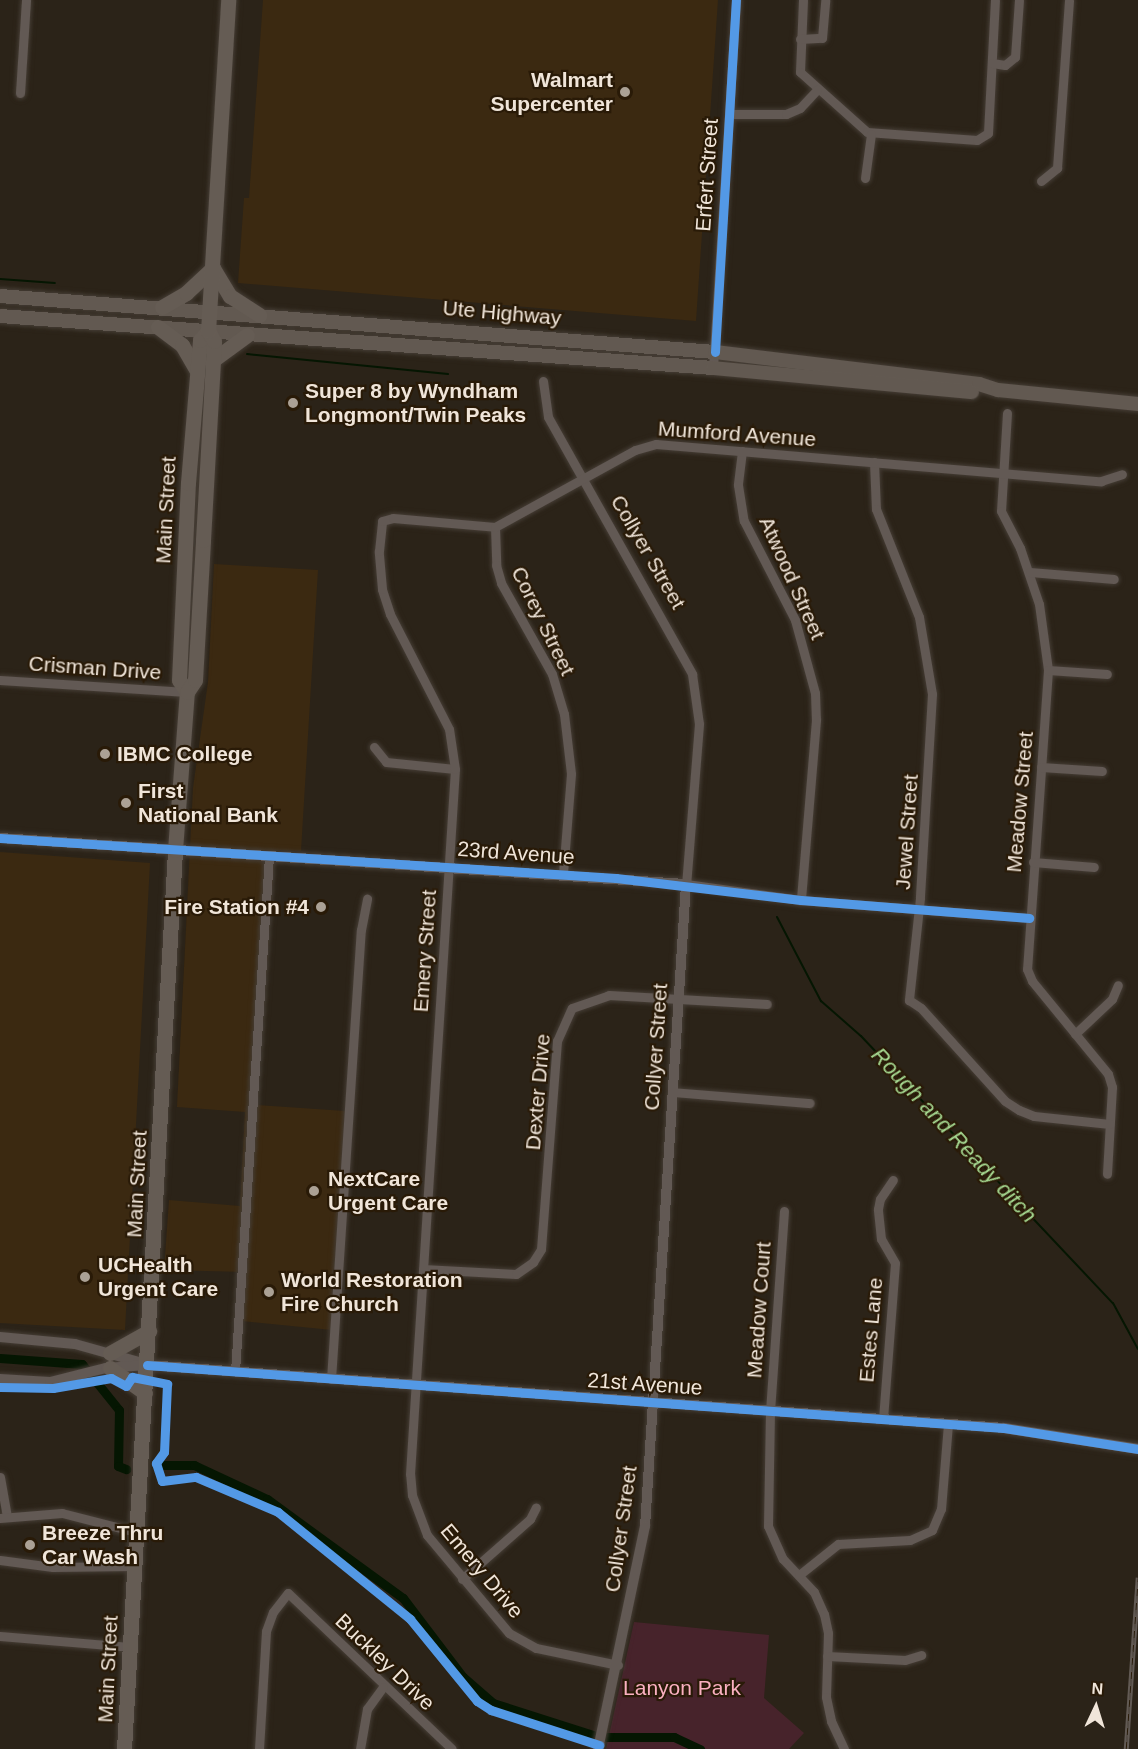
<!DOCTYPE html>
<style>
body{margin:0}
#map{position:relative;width:1138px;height:1749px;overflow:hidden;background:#2b2318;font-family:Helvetica,sans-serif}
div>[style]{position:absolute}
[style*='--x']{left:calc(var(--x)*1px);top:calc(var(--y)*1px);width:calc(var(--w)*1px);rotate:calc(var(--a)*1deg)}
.built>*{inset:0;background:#3b2911}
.green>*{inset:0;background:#47232b}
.stream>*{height:2px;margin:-1px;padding:0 1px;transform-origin:1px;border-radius:1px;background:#051602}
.canal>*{height:9px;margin:-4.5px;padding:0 4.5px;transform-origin:4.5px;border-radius:4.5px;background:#051602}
.roads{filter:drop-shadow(0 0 2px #453d35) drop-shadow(0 0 2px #453d35)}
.minor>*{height:9px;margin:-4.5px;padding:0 4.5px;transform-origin:4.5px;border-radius:4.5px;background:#625954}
.tertiary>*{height:10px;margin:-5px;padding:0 5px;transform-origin:5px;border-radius:5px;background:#625954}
.primary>*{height:14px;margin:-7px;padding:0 7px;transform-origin:7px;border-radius:7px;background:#625951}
.trunk>*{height:15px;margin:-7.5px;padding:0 7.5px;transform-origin:7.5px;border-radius:7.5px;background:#655c54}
.rail>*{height:4.5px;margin-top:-2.25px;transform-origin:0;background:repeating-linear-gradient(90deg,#291a07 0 7px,#625a54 0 14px);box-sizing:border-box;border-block:2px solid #625a54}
.cycleway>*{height:9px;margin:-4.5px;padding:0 4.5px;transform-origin:4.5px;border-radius:4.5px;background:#5399e6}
.dots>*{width:16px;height:16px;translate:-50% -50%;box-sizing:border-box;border:3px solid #291a07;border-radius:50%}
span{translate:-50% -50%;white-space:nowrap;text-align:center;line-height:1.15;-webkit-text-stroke:4.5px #291a07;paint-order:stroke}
.poi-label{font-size:21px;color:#f0e5d9;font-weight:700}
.right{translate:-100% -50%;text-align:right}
.left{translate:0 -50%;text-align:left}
.street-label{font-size:21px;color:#f0e5d9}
.park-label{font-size:21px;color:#fbb0c1}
.water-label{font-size:22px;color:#a6d991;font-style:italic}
.north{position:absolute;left:1066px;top:1677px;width:60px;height:60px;-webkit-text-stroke:4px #291a07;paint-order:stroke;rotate:4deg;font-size:16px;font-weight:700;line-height:24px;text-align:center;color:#f0e5d9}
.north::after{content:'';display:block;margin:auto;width:21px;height:27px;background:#f0e5d9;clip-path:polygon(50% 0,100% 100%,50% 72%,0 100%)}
</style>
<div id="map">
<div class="built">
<div style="clip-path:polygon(263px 0,718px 0,696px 321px,238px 283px,244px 198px,249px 198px)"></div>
<div style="clip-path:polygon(214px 564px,318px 570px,301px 851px,275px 850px,257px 1105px,345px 1111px,332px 1330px,242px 1321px,246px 1272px,164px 1270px,169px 1200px,240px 1206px,245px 1112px,177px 1107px,193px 788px,208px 682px)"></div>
<div style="clip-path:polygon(0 852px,150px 863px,125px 1330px,0 1323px)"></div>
</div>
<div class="green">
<div style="clip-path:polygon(634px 1622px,769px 1635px,764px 1698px,804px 1733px,789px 1749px,606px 1749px)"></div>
</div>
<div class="stream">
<div style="--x:0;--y:279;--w:55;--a:4.2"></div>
<div style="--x:247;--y:354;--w:202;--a:5.7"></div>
<div style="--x:777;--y:917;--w:95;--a:62.4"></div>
<div style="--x:821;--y:1001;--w:53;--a:41.2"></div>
<div style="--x:861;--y:1036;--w:367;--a:46.7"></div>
<div style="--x:1113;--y:1303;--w:52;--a:61.5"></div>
</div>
<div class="canal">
<div style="--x:0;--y:1358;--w:82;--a:4.2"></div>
<div style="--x:82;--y:1364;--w:59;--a:51.2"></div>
<div style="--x:119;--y:1410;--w:56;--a:91"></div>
<div style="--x:118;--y:1466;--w:9;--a:21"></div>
<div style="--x:157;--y:1465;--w:37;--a:0"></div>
<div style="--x:194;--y:1465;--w:81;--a:25"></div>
<div style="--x:267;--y:1499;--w:168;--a:36.1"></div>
<div style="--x:403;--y:1598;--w:99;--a:52.8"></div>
<div style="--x:463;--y:1677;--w:40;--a:41"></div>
<div style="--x:493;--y:1703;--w:105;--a:17.7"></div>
<div style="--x:607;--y:1737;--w:67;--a:0"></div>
<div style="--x:674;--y:1737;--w:29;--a:25"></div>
</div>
<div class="roads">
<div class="minor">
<div style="--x:803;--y:0;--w:72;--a:92.4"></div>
<div style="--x:800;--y:72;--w:90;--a:41.8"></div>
<div style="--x:867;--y:132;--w:110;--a:4.2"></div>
<div style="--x:977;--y:140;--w:13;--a:-32"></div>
<div style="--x:988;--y:133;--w:133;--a:-87"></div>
<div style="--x:800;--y:39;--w:22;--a:-3"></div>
<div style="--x:822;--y:38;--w:38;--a:-85"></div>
<div style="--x:992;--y:63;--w:13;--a:9"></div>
<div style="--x:1005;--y:65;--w:13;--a:-39"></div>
<div style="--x:1015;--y:57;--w:57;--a:-86"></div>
<div style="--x:20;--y:93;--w:93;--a:-86.3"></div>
<div style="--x:729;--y:114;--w:57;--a:0"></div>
<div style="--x:786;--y:114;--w:15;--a:-23"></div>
<div style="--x:800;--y:108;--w:25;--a:-47"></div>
<div style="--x:865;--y:178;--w:44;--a:-82.2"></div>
<div style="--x:1041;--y:181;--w:21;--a:-39"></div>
<div style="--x:1057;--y:168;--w:168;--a:-85.9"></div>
<div style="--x:713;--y:368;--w:369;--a:-86.4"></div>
<div style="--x:543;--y:381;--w:36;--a:82"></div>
<div style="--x:548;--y:417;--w:295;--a:60.7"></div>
<div style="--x:692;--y:674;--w:50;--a:82"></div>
<div style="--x:699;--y:724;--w:161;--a:94.6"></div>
<div style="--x:686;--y:884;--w:116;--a:7.9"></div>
<div style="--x:801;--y:900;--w:229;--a:4.5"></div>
<div style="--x:1007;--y:413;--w:98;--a:93.5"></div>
<div style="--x:1001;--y:511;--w:42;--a:62.8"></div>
<div style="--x:1020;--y:548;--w:59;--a:71.3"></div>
<div style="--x:1039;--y:604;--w:67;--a:82.2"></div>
<div style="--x:1048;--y:670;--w:300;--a:94"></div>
<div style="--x:1027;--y:969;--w:13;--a:67"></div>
<div style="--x:1032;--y:981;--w:120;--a:50.7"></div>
<div style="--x:1108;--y:1074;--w:14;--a:73"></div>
<div style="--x:1112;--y:1087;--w:87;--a:93.3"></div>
<div style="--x:742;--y:451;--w:34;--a:97"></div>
<div style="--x:738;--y:485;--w:36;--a:81"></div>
<div style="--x:744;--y:521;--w:111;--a:62.7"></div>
<div style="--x:795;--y:620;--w:76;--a:74.7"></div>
<div style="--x:815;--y:693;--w:27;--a:88"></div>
<div style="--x:816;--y:720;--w:181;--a:94.8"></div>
<div style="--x:874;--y:462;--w:47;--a:87.6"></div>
<div style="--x:876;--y:509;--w:116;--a:68.3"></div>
<div style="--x:919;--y:617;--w:78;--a:80.4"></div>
<div style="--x:932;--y:694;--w:204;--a:93.4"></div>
<div style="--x:920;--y:898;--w:103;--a:96.2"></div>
<div style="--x:909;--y:1000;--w:14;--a:34"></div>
<div style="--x:921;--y:1008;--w:125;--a:47.9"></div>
<div style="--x:1005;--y:1101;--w:17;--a:33"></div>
<div style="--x:1019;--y:1110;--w:16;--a:22"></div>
<div style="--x:1034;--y:1116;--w:76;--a:6"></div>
<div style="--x:495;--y:527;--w:38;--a:88"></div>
<div style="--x:496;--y:565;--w:19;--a:74"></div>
<div style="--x:501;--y:583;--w:104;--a:60.7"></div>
<div style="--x:552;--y:674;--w:42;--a:73.3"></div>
<div style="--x:564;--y:714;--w:60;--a:83.3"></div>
<div style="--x:571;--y:774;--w:100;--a:94.6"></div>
<div style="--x:1030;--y:572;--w:84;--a:4.8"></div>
<div style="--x:1048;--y:670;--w:59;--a:3.9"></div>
<div style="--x:0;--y:680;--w:187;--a:3.7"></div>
<div style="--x:374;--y:747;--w:19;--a:51"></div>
<div style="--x:386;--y:762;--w:69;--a:5.8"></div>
<div style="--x:1041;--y:767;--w:61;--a:3.8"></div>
<div style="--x:1033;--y:862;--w:61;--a:4.7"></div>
<div style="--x:1075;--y:1034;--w:51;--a:-43.4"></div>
<div style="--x:1112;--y:999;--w:15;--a:-67"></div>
<div style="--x:672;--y:1092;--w:138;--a:4.6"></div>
<div style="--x:784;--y:1211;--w:200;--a:94"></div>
<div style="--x:770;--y:1411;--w:115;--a:91"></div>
<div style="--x:768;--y:1526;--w:36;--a:66"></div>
<div style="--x:783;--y:1559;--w:45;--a:46.8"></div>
<div style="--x:814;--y:1592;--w:24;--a:66"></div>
<div style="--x:824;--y:1614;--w:19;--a:78"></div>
<div style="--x:828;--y:1633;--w:64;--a:91.8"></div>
<div style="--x:826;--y:1697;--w:25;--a:78"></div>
<div style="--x:831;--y:1721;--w:31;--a:65"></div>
<div style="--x:423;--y:1269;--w:93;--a:3.1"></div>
<div style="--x:516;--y:1274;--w:21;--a:-35"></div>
<div style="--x:533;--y:1262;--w:15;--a:-58"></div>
<div style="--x:541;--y:1249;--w:209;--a:-85.6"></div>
<div style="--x:557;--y:1041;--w:36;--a:-66"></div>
<div style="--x:572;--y:1008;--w:39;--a:-19"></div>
<div style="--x:609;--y:995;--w:158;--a:3.3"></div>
<div style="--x:235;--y:1371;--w:515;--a:-86.22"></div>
<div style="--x:331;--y:1379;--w:450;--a:-86.2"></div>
<div style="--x:361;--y:930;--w:32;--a:-79"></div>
<div style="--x:883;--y:1419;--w:156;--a:-85.6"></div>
<div style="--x:895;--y:1263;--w:28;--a:-120"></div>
<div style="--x:881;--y:1239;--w:30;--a:-96"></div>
<div style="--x:878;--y:1209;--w:10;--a:-79"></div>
<div style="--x:880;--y:1199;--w:23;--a:-56"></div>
<div style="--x:0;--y:1477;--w:40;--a:80"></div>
<div style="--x:0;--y:1518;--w:62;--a:-4.6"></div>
<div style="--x:62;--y:1513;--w:76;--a:14.4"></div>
<div style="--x:0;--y:1560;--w:53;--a:7.5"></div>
<div style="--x:53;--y:1567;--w:82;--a:-0.7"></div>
<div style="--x:799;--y:1575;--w:50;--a:-38.5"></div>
<div style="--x:838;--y:1544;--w:72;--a:-3.2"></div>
<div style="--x:910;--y:1540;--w:24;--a:-24"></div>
<div style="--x:932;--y:1530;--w:23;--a:-67"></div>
<div style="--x:941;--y:1509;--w:85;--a:-85.3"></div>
<div style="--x:462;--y:1579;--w:91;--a:-41.4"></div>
<div style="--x:530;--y:1519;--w:13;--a:-63"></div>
<div style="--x:0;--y:1636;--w:130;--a:4.8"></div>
<div style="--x:827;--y:1656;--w:78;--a:2.9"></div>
<div style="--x:905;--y:1660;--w:17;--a:-17"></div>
<div style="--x:618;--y:1665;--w:84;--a:-168.3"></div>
<div style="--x:536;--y:1648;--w:31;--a:-151"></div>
<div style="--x:509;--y:1633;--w:128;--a:-129.9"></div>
<div style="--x:427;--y:1535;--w:43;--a:-110.6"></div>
<div style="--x:412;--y:1495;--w:21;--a:-95"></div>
<div style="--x:410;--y:1474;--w:706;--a:-86.35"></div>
<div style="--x:455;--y:769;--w:40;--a:-98.5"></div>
<div style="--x:449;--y:729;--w:129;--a:-117.2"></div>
<div style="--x:390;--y:614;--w:26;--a:-108"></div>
<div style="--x:382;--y:589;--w:38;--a:-95"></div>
<div style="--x:379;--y:551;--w:30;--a:-84"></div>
<div style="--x:382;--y:521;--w:11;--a:-15"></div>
<div style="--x:393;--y:518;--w:102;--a:5"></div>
<div style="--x:495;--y:527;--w:160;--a:-28.8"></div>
<div style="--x:635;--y:450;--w:22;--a:-16"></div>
<div style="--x:656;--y:444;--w:447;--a:4.8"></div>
<div style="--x:1101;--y:481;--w:22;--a:-18"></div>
<div style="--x:259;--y:1749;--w:118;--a:-86.6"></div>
<div style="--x:266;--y:1631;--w:20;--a:-70"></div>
<div style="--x:273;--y:1612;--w:24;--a:-52"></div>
<div style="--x:288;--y:1593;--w:226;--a:43.6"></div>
<div style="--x:360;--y:1749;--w:41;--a:-80.1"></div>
<div style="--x:367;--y:1709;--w:27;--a:-54"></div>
</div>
<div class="tertiary">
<div style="--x:0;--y:838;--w:688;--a:3.84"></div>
<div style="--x:686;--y:884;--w:643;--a:93.65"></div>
<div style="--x:645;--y:1526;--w:228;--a:101.9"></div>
<div style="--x:0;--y:1337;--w:75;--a:5.3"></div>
<div style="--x:75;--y:1344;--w:74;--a:15.7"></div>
<div style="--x:0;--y:1379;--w:50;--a:3.4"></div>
<div style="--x:50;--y:1382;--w:58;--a:-14"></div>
<div style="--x:106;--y:1368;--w:41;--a:-4.2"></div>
<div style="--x:147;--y:1365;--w:859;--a:4.2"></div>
<div style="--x:1004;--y:1428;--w:136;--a:8.9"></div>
</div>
<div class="primary">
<div style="--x:0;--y:296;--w:717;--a:4.48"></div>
<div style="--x:715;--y:352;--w:266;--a:6.9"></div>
<div style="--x:979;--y:384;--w:20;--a:18"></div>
<div style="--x:998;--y:390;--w:141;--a:5.7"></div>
<div style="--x:0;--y:316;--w:715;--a:4.17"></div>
<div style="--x:713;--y:368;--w:260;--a:5.3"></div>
</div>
<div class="trunk">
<div style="--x:213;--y:268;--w:33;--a:59"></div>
<div style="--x:230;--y:296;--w:35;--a:33"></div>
<div style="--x:162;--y:307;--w:28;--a:-30"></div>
<div style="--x:186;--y:293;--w:37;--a:-43"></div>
<div style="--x:158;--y:327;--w:30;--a:37"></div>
<div style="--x:182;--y:345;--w:30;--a:60"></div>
<div style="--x:213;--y:360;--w:42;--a:-36.3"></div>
<div style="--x:187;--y:692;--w:14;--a:-124"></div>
<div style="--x:179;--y:680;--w:197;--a:-87.4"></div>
<div style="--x:188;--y:483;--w:144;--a:-85.2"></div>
<div style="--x:200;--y:340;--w:12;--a:-48"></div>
<div style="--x:110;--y:1353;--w:45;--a:-29.4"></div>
<div style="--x:110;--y:1368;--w:43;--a:35.5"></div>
<div style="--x:124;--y:1749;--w:900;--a:-86.75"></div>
<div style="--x:175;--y:850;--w:158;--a:-85.7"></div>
<div style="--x:187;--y:692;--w:14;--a:-56"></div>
<div style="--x:195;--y:680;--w:140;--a:-86.7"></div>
<div style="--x:203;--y:540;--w:199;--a:-86.8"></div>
<div style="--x:214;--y:341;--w:12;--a:-121"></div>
<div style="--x:208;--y:331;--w:332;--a:-86.5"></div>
</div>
</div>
<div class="rail">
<div style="--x:1126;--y:1749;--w:172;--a:-86"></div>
</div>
<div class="cycleway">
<div style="--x:715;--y:352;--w:353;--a:-86.6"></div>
<div style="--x:0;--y:838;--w:617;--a:3.72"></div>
<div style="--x:616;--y:878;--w:186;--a:6.8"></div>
<div style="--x:801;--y:900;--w:229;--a:4.5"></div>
<div style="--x:147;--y:1365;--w:859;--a:4.2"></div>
<div style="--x:1004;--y:1428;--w:136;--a:8.9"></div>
<div style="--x:0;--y:1387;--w:53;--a:1.1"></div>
<div style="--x:53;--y:1388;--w:59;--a:-9.8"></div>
<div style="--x:111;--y:1378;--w:17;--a:28"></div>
<div style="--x:126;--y:1386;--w:11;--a:-56"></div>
<div style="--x:132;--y:1377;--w:36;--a:11"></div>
<div style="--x:167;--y:1384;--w:68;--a:92.5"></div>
<div style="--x:164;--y:1452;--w:14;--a:126"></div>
<div style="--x:156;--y:1463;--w:19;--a:72"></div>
<div style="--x:162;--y:1481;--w:34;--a:-7"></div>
<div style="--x:196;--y:1477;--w:89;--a:23.1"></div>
<div style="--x:278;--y:1512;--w:170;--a:39"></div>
<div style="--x:410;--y:1619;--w:106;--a:50.7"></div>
<div style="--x:477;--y:1701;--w:17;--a:33"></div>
<div style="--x:491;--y:1710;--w:114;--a:18"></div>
</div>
<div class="dots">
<div style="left:625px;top:92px;background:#aba195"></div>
<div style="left:293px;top:403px;background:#aba195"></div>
<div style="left:105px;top:754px;background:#aba195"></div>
<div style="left:126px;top:803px;background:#aba195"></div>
<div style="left:321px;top:907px;background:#aba195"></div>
<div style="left:314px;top:1191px;background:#aba195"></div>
<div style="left:85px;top:1277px;background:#aba195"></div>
<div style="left:269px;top:1292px;background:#aba195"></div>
<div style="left:30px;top:1545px;background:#aba195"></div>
</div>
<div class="poi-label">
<span class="right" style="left:613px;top:92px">Walmart<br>Supercenter</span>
<span class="left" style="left:305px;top:403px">Super 8 by Wyndham<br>Longmont/Twin Peaks</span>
<span class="left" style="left:117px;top:754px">IBMC College</span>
<span class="left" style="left:138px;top:803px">First<br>National Bank</span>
<span class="right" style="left:309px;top:907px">Fire Station #4</span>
<span class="left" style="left:328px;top:1191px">NextCare<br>Urgent Care</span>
<span class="left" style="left:98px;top:1277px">UCHealth<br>Urgent Care</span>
<span class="left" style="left:281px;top:1292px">World Restoration<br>Fire Church</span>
<span class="left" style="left:42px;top:1545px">Breeze Thru<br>Car Wash</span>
</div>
<div class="street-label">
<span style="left:707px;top:175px;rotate:-86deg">Erfert Street</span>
<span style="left:502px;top:313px;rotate:5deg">Ute Highway</span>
<span style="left:737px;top:434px;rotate:4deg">Mumford Avenue</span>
<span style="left:166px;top:510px;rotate:-87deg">Main Street</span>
<span style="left:648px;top:552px;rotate:60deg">Collyer Street</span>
<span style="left:792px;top:578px;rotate:66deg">Atwood Street</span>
<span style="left:543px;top:621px;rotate:64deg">Corey Street</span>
<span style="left:95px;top:668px;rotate:4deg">Crisman Drive</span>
<span style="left:1020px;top:802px;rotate:-85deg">Meadow Street</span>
<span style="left:907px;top:832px;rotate:-86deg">Jewel Street</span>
<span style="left:516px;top:853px;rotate:4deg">23rd Avenue</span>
<span style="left:425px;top:951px;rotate:-86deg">Emery Street</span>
<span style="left:656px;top:1047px;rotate:-86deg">Collyer Street</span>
<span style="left:538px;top:1092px;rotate:-85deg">Dexter Drive</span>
<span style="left:137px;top:1184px;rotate:-87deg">Main Street</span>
<span style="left:759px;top:1310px;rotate:-86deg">Meadow Court</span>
<span style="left:871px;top:1330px;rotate:-85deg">Estes Lane</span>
<span style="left:645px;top:1384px;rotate:4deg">21st Avenue</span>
<span style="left:621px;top:1529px;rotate:-82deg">Collyer Street</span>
<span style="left:482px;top:1571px;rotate:50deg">Emery Drive</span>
<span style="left:385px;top:1662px;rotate:44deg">Buckley Drive</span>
<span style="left:108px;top:1669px;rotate:-87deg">Main Street</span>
</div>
<div class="park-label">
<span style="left:682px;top:1688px">Lanyon Park</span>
</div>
<div class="water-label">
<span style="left:954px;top:1135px;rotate:47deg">Rough and Ready ditch</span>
</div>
<div class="north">N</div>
</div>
